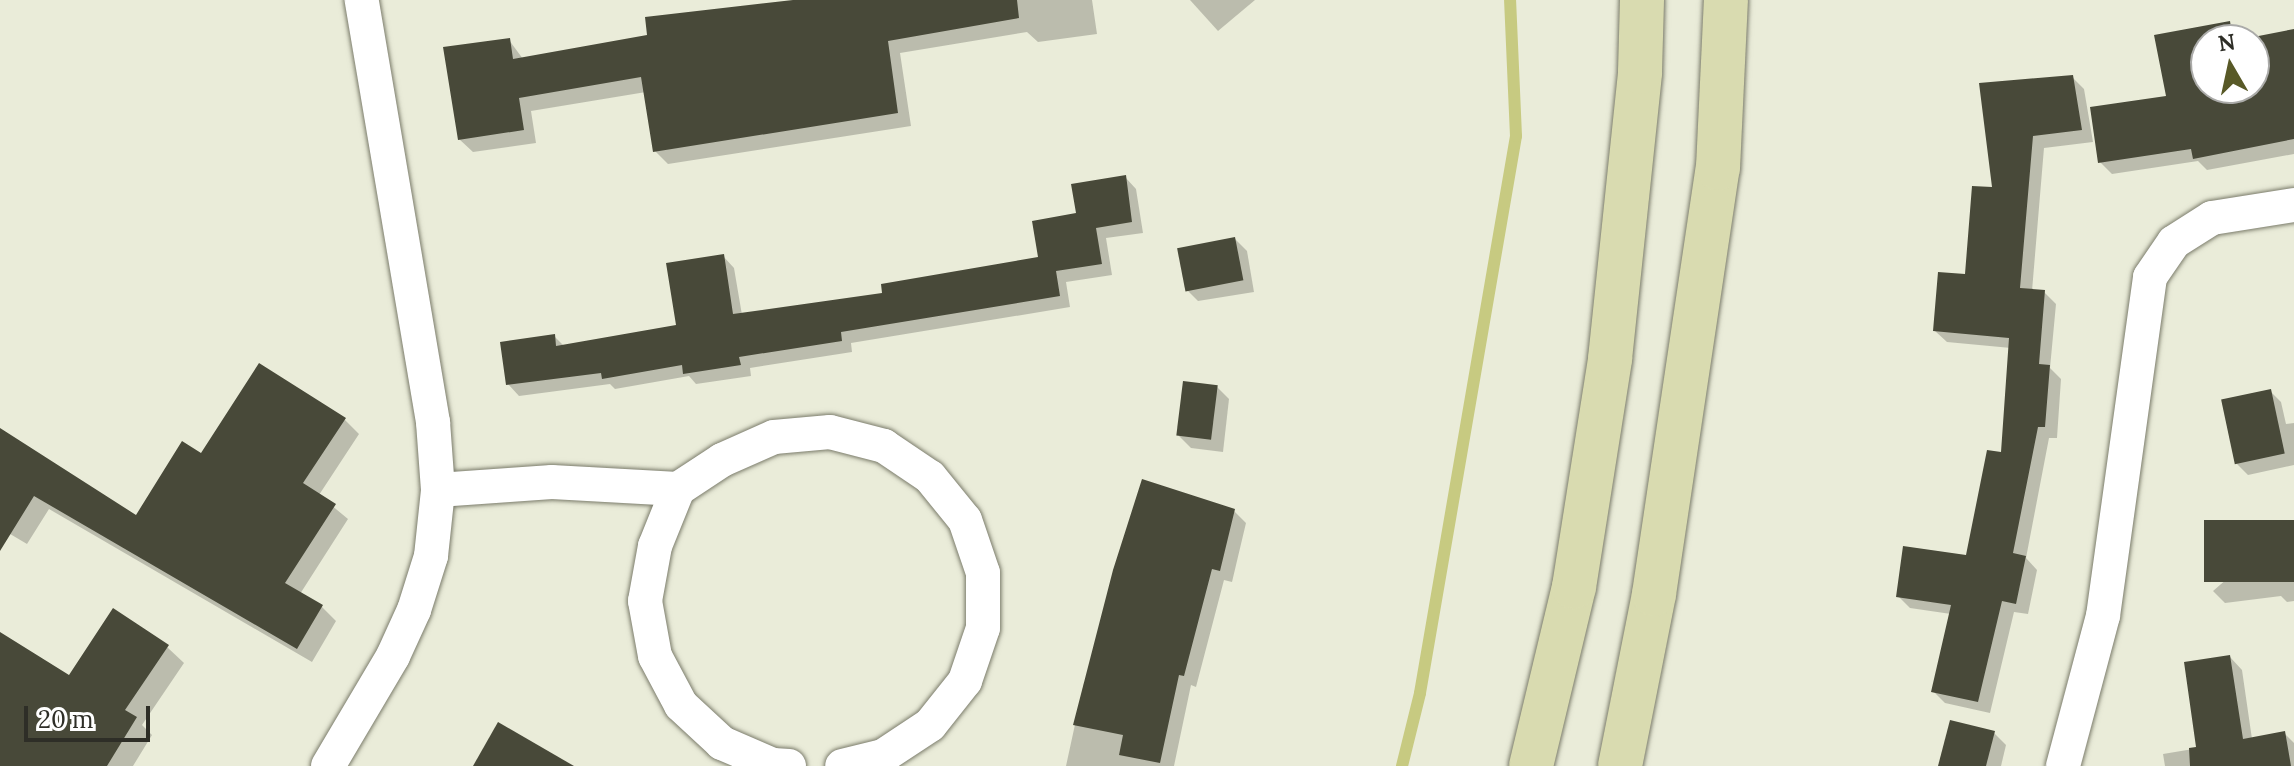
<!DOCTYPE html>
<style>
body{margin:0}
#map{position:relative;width:2294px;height:766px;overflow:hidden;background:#eaecd9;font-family:Lora,serif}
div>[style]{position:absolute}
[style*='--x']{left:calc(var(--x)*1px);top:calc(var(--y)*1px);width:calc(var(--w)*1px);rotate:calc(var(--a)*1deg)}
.shadow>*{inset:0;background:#0003}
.stream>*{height:12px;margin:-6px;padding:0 6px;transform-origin:6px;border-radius:6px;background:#c7ca81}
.building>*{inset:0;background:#484939;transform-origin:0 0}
.roads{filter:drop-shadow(0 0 2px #7b7c6b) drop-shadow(0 0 2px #7b7c6b)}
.street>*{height:34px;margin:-17px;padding:0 17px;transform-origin:17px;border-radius:17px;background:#fff}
.primary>*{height:44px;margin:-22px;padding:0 22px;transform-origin:22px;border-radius:22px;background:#d9dbb0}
span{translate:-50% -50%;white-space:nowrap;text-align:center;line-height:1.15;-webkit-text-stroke:8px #fff;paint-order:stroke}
.north{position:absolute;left:2190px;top:24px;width:80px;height:80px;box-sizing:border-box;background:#fff;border:2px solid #ababa9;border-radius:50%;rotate:351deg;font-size:22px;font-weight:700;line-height:32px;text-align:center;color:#2e2e27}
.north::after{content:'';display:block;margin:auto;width:28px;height:36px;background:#585927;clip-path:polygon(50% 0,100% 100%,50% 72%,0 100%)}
.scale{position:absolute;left:24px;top:706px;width:126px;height:36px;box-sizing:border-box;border:4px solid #2e2e27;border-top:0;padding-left:10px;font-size:24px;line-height:28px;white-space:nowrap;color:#2e2e27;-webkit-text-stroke:6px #fff;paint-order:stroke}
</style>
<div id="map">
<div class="shadow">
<div style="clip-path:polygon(808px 0,1092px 0,1097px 34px,1038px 42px,1027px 32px,900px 53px,911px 126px,668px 164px,655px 151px,646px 92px,531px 111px,536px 143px,473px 152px,459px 139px,509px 40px,523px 59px,650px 37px)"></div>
<div style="clip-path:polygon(1190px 0,1255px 0,1218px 31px)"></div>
<div style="clip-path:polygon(2229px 23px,2242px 40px,2206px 40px,2206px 88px,2254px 88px,2254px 40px,2248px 40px,2294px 31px,2294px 154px,2207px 170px,2198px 161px,2112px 174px,2100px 162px,2168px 98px,2157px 36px)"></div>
<div style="clip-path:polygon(2072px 77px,2084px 89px,2093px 142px,2044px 148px,2032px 291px,2044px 292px,2056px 304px,2050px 368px,2061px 379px,2057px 438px,2049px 438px,2026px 558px,2037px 570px,2028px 614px,2014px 612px,1990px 713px,1945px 703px,1933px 691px,1951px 614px,1910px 608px,1898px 596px,1968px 557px,2003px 455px,2011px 348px,1947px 342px,1935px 331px,1967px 276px,1995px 189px)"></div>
<div style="clip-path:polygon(1125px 177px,1136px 189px,1143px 233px,1106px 238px,1112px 275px,1066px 282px,1070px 307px,851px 343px,852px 352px,750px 368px,751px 376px,696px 384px,689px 376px,615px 389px,610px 384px,519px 396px,508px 384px,554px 336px,564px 346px,678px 327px,723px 256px,734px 268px,742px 315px,885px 294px,1041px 258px,1078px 215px)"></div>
<div style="clip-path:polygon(1235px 239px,1247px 251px,1254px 292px,1198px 301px,1186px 289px)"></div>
<div style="clip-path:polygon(1217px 387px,1229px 399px,1223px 452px,1191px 448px,1179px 436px)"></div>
<div style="clip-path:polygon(2270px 391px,2281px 402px,2286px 424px,2294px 423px,2294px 465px,2248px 475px,2237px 464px)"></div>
<div style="clip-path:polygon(345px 420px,359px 434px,319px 495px,348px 519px,300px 594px,322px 607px,336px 621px,312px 662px,49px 509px,27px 544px,0 528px,0 431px,136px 518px,202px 456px)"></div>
<div style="clip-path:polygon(1234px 511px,1246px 523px,1232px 582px,1224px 580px,1196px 687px,1191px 685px,1174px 766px,1066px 766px,1084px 683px)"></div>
<div style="clip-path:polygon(2294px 521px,2294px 601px,2287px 602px,2281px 596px,2225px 603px,2213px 591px)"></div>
<div style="clip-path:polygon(0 634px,69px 677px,167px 647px,184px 663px,142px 725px,152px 735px,133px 766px,0 766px)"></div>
<div style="clip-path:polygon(2230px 657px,2242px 670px,2252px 739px,2285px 734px,2294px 743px,2294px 766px,2165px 766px,2163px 754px,2199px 748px)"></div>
<div style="clip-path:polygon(1994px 733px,2006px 745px,2001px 766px,1940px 766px)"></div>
</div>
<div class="stream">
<div style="--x:1402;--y:766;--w:75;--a:-76.1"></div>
<div style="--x:1420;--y:693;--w:565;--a:-80.22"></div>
<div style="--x:1516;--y:136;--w:136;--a:-92.5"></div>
</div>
<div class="building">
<div style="clip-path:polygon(793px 0,1017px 0,1019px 18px,888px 41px,898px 113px,653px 152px,641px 77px,519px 98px,524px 130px,458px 140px,443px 47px,510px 38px,513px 59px,647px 35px,645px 17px)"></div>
<div style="clip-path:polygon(2230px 21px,2233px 40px,2206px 40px,2206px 88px,2254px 88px,2254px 40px,2238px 40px,2294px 29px,2294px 139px,2193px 159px,2191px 149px,2098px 163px,2090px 107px,2166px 96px,2154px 35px)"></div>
<div style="clip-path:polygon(2073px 75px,2082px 130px,2033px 136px,2020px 288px,2045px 290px,2039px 364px,2050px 365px,2045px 427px,2038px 427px,2013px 553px,2026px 556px,2016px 604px,2002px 601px,1978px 702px,1931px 692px,1951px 605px,1896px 597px,1903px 546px,1966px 555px,1987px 450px,2001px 452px,2009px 338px,1933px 331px,1938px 272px,1965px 274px,1972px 186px,1992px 187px,1979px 83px)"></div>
<div style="clip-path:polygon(1126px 175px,1132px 222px,1096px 228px,1102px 264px,1056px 271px,1060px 296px,841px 332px,842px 341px,739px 357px,741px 365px,683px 374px,682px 365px,602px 379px,601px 373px,506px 385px,500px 342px,555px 334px,556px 346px,676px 325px,666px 263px,724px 254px,733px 314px,882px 293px,881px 284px,1038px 257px,1032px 221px,1076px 213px,1071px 184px)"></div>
<div style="left:1235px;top:237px;width:44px;height:59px;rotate:79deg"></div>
<div style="clip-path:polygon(259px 363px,346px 418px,303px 483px,336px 504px,285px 583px,323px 605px,297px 649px,34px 496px,0 551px,0 428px,136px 515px,182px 441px,201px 453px)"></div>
<div style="left:1183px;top:381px;width:35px;height:55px;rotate:7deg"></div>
<div style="left:2271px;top:389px;width:66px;height:51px;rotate:78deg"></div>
<div style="clip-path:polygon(1142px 479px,1235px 509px,1220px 571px,1212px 569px,1184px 676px,1179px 675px,1160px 763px,1119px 755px,1123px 735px,1073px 725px,1113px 570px)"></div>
<div style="left:2294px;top:520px;width:62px;height:90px;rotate:90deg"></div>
<div style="clip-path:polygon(113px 608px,169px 645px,125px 710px,137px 717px,107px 766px,0 766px,0 632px,69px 675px)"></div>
<div style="clip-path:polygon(2230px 655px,2243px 739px,2285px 731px,2291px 766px,2190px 766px,2189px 748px,2196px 747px,2184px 662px)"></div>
<div style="clip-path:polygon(1950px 720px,1995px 731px,1986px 766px,1938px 766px)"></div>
<div style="clip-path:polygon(498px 722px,574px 766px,473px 766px)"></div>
</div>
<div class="roads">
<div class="street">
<div style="--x:438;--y:490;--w:114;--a:-4"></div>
<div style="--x:552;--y:482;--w:126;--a:3.2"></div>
<div style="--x:328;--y:766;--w:128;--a:-59.4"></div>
<div style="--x:393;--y:656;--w:51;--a:-65.5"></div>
<div style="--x:414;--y:610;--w:57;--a:-72.5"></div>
<div style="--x:431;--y:556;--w:66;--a:-83.9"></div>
<div style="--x:438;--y:490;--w:68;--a:-94.2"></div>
<div style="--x:433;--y:422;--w:428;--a:-99.6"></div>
<div style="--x:789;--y:766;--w:16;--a:-176"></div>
<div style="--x:773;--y:765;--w:56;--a:-156.7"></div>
<div style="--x:722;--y:743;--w:56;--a:-137.2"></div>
<div style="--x:681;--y:705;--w:55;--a:-118"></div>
<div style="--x:655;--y:656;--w:56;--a:-100.3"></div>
<div style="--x:645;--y:601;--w:56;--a:-79.7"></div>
<div style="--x:655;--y:546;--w:61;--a:-68"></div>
<div style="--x:678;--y:489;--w:53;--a:-33.4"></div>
<div style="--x:722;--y:460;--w:57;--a:-23.9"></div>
<div style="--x:774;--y:437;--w:56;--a:-5.1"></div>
<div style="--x:830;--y:432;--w:56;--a:14.5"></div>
<div style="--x:884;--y:446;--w:55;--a:34"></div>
<div style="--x:930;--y:477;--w:55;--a:50.9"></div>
<div style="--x:965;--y:520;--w:56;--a:71.2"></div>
<div style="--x:983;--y:573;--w:55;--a:90"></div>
<div style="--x:983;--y:628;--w:56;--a:108.8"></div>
<div style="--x:965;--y:681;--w:56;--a:128.5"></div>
<div style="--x:930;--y:725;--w:56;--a:146.6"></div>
<div style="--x:883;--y:756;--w:42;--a:166.3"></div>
<div style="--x:2063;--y:766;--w:155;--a:-75.1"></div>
<div style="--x:2103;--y:616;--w:342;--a:-82.1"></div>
<div style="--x:2150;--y:277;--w:42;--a:-55.6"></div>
<div style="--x:2174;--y:242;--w:45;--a:-32.3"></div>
<div style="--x:2212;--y:218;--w:83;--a:-9"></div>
</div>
<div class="primary">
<div style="--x:1531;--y:766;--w:184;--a:-76.5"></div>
<div style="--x:1574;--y:587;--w:231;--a:-81"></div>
<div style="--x:1610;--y:359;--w:289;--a:-84"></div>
<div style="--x:1640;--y:72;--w:72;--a:-88.4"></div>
<div style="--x:1620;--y:766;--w:175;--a:-78.8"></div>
<div style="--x:1654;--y:594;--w:431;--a:-81.5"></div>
<div style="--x:1718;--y:168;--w:168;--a:-87.3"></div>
</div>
</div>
<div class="north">N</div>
<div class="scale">20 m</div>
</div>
